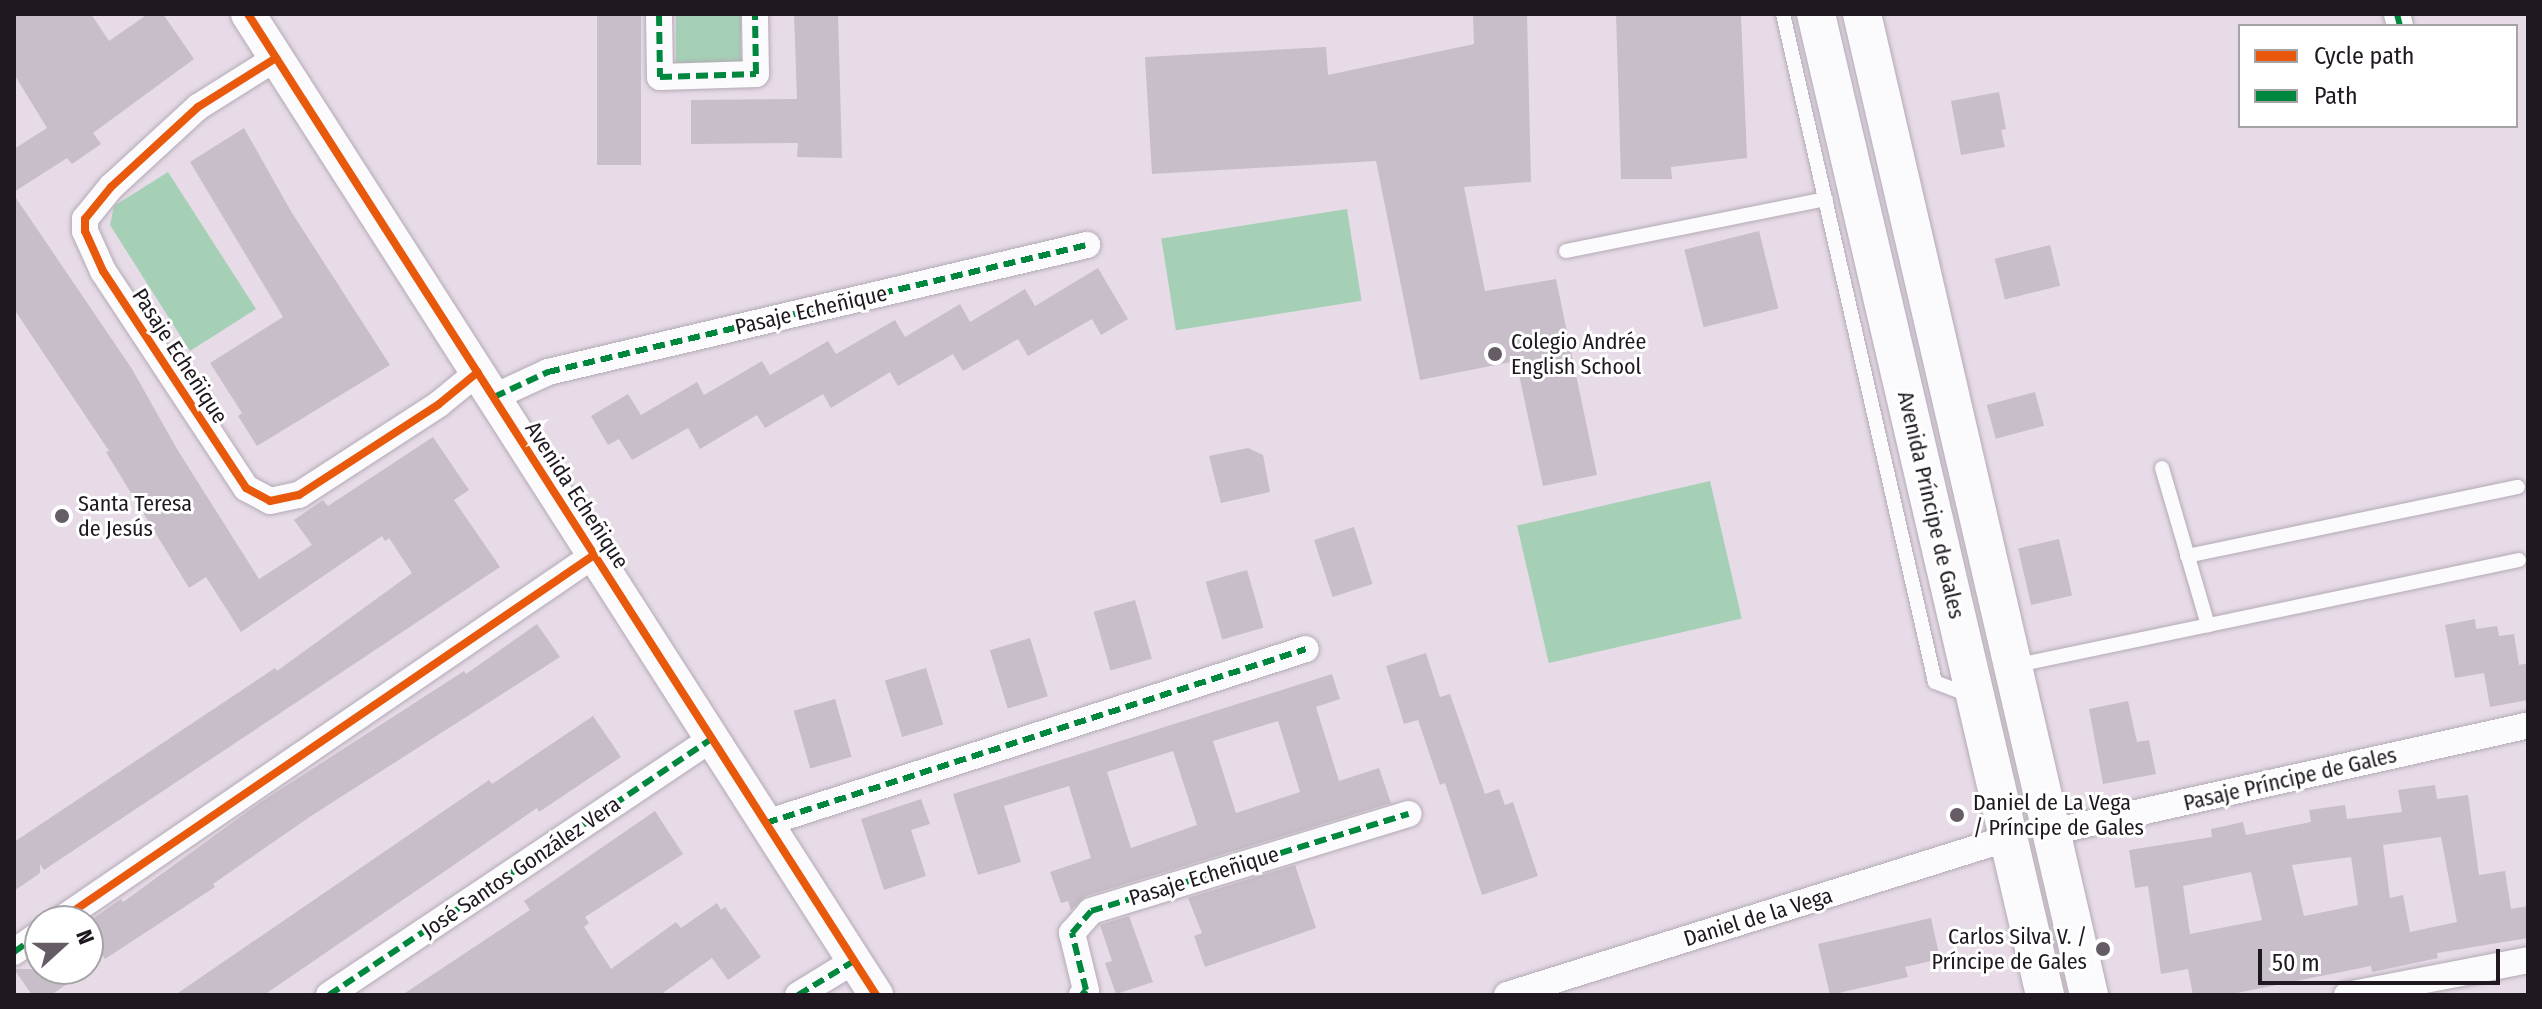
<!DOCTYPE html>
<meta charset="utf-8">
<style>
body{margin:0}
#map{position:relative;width:2542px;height:1009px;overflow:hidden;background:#e7dbe8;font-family:"Fira Sans Condensed",sans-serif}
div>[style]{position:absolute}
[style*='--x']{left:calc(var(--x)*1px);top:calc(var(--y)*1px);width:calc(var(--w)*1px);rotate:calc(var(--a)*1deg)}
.green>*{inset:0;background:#a5d0b6;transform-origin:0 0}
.building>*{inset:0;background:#c7bec9;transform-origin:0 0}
.roads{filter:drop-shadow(0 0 2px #b3aab4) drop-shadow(0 0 2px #b3aab4)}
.service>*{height:14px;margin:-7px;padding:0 7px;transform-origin:7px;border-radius:7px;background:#fbfafc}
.minor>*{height:26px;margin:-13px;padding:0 13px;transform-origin:13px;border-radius:13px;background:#fbfafc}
.tertiary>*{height:34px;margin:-17px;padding:0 17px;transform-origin:17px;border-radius:17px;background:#fbfafc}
.secondary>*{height:38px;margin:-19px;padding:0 19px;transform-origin:19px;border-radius:19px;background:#fbfafc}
.quiet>*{height:6px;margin-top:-3px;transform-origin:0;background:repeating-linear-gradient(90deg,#00873e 0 12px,transparent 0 18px)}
.cycleway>*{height:8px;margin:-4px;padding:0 4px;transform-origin:4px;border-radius:4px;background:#e8590c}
.dots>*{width:22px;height:22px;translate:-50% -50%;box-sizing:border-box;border:4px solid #fff;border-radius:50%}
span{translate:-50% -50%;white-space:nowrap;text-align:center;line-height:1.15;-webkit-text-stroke:6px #fff;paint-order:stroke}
.street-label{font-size:22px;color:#1f1820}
.poi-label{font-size:22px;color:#1f1820}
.left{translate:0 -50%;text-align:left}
.right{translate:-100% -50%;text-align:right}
.frame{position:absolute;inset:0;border:16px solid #1f1820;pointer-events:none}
.legend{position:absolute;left:2238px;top:24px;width:280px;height:104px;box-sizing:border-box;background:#fff;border:2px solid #a5a3a6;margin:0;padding:10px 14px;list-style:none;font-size:24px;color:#1f1820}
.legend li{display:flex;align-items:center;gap:16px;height:40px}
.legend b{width:40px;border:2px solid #a5a3a6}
.north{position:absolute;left:24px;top:905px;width:80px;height:80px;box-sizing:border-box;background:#fff;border:2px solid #a5a3a6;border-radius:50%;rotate:69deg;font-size:22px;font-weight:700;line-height:32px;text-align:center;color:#1f1820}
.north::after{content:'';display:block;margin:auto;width:28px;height:36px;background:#655c66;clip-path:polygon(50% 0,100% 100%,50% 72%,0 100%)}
.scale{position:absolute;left:2258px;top:949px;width:242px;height:36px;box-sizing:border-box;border:4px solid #1f1820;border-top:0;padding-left:10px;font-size:24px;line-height:28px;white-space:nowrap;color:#1f1820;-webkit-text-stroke:6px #fff;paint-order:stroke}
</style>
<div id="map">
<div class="green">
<div style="left:676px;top:14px;width:65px;height:49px"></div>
<div style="clip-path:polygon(168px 172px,256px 309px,190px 351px,110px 225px,114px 206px)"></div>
<div style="left:1347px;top:209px;width:93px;height:188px;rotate:81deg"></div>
<div style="left:1710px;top:481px;width:141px;height:198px;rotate:77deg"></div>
</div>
<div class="building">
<div style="clip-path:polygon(14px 14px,91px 14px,109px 41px,148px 14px,163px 14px,194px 59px,93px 133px,101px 144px,72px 164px,67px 158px,14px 192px,14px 149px,47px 128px,14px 74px)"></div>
<div style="left:597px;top:14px;width:44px;height:151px"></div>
<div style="clip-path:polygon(794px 14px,838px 14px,842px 158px,797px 157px,798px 143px,691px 144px,691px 100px,797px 99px)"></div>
<div style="clip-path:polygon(1527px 14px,1531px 182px,1464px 187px,1485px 291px,1556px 279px,1597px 475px,1543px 486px,1516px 361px,1420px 380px,1376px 161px,1152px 174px,1145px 57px,1326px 47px,1328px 75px,1474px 44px,1473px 16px)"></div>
<div style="clip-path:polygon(1616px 14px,1741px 16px,1747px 158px,1671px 167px,1672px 179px,1621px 179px)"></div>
<div style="clip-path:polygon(1999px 92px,2006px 129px,2001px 130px,2005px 147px,1961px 155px,1951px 101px)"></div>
<div style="clip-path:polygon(244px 128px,292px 213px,390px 365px,257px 446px,238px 416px,242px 413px,210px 363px,283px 317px,190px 162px)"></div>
<div style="clip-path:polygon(14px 195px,132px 369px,177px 449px,259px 579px,312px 545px,294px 520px,323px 500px,328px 506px,433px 437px,469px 490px,454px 500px,500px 567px,44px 870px,40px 864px,40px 873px,14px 891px,14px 842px,275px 668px,277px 671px,412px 573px,389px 538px,385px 541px,382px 536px,241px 632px,206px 577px,189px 588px,106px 452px,109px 451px,14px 309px)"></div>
<div style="left:1759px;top:231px;width:80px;height:77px;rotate:76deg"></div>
<div style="left:2050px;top:245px;width:42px;height:57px;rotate:76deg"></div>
<div style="clip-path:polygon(1098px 268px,1128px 319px,1101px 335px,1092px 319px,1028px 356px,1018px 339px,963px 371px,953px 354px,898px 386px,890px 372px,831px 408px,823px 394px,765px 428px,757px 415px,700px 449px,688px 428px,632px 460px,619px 439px,608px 445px,591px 416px,628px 394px,641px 415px,697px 382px,704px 395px,762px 361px,770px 375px,828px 341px,836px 354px,895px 320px,905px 337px,960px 304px,970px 322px,1025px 289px,1035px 306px)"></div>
<div style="left:2035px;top:392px;width:35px;height:50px;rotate:75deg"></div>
<div style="clip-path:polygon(1248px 448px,1263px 455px,1270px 492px,1221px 503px,1209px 456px)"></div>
<div style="left:1354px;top:527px;width:60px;height:42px;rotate:72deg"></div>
<div style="left:2059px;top:539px;width:58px;height:42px;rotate:77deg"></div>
<div style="left:1247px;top:570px;width:60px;height:43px;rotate:74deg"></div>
<div style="left:1135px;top:600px;width:61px;height:43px;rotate:74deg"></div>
<div style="clip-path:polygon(2475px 619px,2476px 629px,2497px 626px,2499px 636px,2514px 634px,2519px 665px,2528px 663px,2528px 700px,2490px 707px,2484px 673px,2455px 678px,2445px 625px)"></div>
<div style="clip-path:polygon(537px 624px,560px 657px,311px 816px,213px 884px,215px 887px,105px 959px,88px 934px,88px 922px,121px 899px,123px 902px,261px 802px,464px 671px,466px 674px)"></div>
<div style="left:1030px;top:638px;width:61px;height:42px;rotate:73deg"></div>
<div style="clip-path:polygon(1426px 653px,1440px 697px,1450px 694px,1485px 794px,1499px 789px,1505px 805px,1513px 802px,1538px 876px,1482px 895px,1445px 783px,1440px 785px,1418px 720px,1404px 724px,1386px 666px)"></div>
<div style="left:926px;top:668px;width:59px;height:43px;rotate:73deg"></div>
<div style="clip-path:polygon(evenodd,1332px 674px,1340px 699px,1316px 707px,1339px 781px,1379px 768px,1391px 803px,1086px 896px,1071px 910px,1068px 901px,1061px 903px,1050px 872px,1091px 858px,1069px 786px,1004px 806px,1021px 862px,978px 875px,953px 794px,1332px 674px,1278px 721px,1300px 792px,1236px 813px,1213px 741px,1278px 721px,1332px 674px,1173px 751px,1197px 825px,1131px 848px,1107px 772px,1173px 751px)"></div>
<div style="left:835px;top:699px;width:60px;height:43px;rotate:74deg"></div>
<div style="clip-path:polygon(2128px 701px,2137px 742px,2149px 740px,2156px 774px,2103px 784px,2089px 709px)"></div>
<div style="clip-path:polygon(593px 716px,621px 757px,539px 812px,537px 808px,264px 995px,175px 995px,489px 780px,492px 784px)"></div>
<div style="clip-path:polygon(evenodd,2435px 785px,2437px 799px,2468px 795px,2479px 875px,2505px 871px,2511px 909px,2528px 906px,2528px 938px,2437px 953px,2438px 958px,2372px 972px,2371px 966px,2227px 995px,2193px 995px,2188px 969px,2161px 974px,2148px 886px,2135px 888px,2129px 850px,2212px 837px,2211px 829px,2243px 822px,2246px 835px,2311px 822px,2309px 810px,2345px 805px,2347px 819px,2402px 812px,2398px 790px,2435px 785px,2441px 837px,2457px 922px,2410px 932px,2403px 895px,2390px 898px,2383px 845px,2441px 837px,2435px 785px,2351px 857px,2358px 905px,2304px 916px,2292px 865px,2351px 857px,2435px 785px,2251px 872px,2262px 920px,2190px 934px,2183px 886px,2251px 872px)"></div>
<div style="clip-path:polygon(921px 799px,930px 824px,911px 830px,926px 876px,884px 890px,861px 819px)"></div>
<div style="clip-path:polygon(655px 811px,683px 854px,585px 917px,589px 923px,584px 927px,611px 969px,676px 922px,681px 928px,717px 903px,721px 910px,725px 907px,761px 957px,728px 980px,712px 958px,660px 995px,402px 995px,530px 910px,524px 901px)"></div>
<div style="clip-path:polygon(1295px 865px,1316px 928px,1205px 967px,1194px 936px,1202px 933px,1188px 898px)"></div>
<div style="clip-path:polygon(1129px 916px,1153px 982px,1116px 994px,1105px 963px,1112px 961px,1100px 925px)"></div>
<div style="clip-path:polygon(1931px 918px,1940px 959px,1905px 967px,1908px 977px,1830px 995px,1818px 944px)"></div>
<div style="clip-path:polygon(14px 969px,89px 969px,51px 995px,32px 995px)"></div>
</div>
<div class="roads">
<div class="service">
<div style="--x:1783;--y:14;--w:685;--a:77.18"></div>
<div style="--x:1935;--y:682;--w:39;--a:21"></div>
<div style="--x:1566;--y:251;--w:265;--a:-11.3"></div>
<div style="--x:2162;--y:468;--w:164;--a:73.7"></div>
<div style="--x:2187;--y:556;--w:338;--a:-11.8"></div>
<div style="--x:2013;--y:666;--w:517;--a:-11.83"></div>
</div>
<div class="minor">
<div style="--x:659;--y:14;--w:63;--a:89.1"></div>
<div style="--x:660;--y:77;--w:96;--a:-1.8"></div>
<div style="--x:756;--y:74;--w:60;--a:-91"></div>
<div style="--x:2397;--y:14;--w:12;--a:76"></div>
<div style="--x:276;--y:58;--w:92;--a:147.9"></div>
<div style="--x:198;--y:107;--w:118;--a:137.4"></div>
<div style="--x:111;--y:187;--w:41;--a:129.1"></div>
<div style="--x:85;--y:219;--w:12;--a:90"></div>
<div style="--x:85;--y:231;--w:44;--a:65.8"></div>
<div style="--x:103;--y:271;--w:260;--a:56.6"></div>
<div style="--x:246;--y:488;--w:27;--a:28"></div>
<div style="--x:270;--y:501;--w:30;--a:-12"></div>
<div style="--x:299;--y:495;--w:167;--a:-33"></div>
<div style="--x:439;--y:404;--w:50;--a:-39.4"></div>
<div style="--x:494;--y:397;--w:60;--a:-24.8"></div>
<div style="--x:548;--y:372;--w:554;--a:-13.26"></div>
<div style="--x:766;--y:823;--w:567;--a:-17.86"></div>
<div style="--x:2051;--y:832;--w:489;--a:-12.6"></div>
<div style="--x:59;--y:921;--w:648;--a:-34.38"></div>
<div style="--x:14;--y:952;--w:32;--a:-35"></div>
<div style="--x:329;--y:995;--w:461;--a:-33.8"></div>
<div style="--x:798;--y:995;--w:66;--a:-31.3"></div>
<div style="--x:1082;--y:995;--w:6;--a:-51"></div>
<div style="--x:1086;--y:990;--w:59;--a:-103.8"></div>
<div style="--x:1072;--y:933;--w:29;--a:-49"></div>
<div style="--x:1091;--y:911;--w:332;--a:-17"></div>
<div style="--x:1507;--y:995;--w:526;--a:-17.37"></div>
<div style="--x:2347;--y:995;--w:184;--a:-10.9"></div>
</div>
<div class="tertiary">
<div style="--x:248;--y:14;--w:1165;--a:57.37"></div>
</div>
<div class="secondary">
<div style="--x:1816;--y:14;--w:1007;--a:76.86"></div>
<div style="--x:1862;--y:14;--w:1007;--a:76.97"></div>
</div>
</div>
<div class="quiet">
<div style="--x:659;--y:14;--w:63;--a:89.1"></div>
<div style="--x:660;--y:77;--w:96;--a:-1.8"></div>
<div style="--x:756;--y:74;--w:60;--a:-91"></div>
<div style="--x:2397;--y:14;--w:12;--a:76"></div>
<div style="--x:494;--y:397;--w:60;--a:-24.8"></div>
<div style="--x:548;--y:372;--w:554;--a:-13.26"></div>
<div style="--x:766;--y:823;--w:567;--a:-17.86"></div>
<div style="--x:14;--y:952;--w:32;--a:-35"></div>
<div style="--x:329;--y:995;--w:461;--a:-33.8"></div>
<div style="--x:798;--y:995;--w:66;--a:-31.3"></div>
<div style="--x:1082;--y:995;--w:6;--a:-51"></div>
<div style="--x:1086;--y:990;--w:59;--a:-103.8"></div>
<div style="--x:1072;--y:933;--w:29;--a:-49"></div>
<div style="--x:1091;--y:911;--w:332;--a:-17"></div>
</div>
<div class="cycleway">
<div style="--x:248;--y:14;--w:1165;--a:57.37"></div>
<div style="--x:276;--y:58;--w:92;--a:147.9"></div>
<div style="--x:198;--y:107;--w:118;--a:137.4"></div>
<div style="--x:111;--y:187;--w:41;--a:129.1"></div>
<div style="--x:85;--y:219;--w:12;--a:90"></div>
<div style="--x:85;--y:231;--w:44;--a:65.8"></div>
<div style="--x:103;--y:271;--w:260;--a:56.6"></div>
<div style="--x:246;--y:488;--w:27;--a:28"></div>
<div style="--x:270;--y:501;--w:30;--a:-12"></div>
<div style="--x:299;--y:495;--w:167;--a:-33"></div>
<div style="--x:439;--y:404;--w:50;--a:-39.4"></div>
<div style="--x:59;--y:921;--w:648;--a:-34.38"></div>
</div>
<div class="dots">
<div style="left:1495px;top:354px;background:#655c66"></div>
<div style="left:62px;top:516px;background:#655c66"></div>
<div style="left:1957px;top:815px;background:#655c66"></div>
<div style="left:2103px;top:949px;background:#655c66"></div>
</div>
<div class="street-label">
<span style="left:811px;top:310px;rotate:-13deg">Pasaje Echeñique</span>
<span style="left:180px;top:356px;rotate:57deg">Pasaje Echeñique</span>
<span style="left:577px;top:495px;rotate:57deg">Avenida Echeñique</span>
<span style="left:1931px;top:505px;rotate:77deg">Avenida Príncipe de Gales</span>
<span style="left:2290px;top:779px;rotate:-13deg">Pasaje Príncipe de Gales</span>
<span style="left:521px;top:867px;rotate:-34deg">José Santos González Vera</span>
<span style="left:1204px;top:876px;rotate:-17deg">Pasaje Echeñique</span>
<span style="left:1758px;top:917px;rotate:-17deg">Daniel de la Vega</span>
</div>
<div class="poi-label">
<span class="left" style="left:1511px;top:354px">Colegio Andrée<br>English School</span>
<span class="left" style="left:78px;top:516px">Santa Teresa<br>de Jesús</span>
<span class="left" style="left:1973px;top:815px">Daniel de La Vega<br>/ Príncipe de Gales</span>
<span class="right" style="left:2087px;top:949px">Carlos Silva V. /<br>Príncipe de Gales</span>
</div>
<div class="frame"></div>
<ul class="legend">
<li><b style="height:10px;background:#e8590c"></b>Cycle path</li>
<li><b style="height:10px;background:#00873e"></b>Path</li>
</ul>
<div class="north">N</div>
<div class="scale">50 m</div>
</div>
